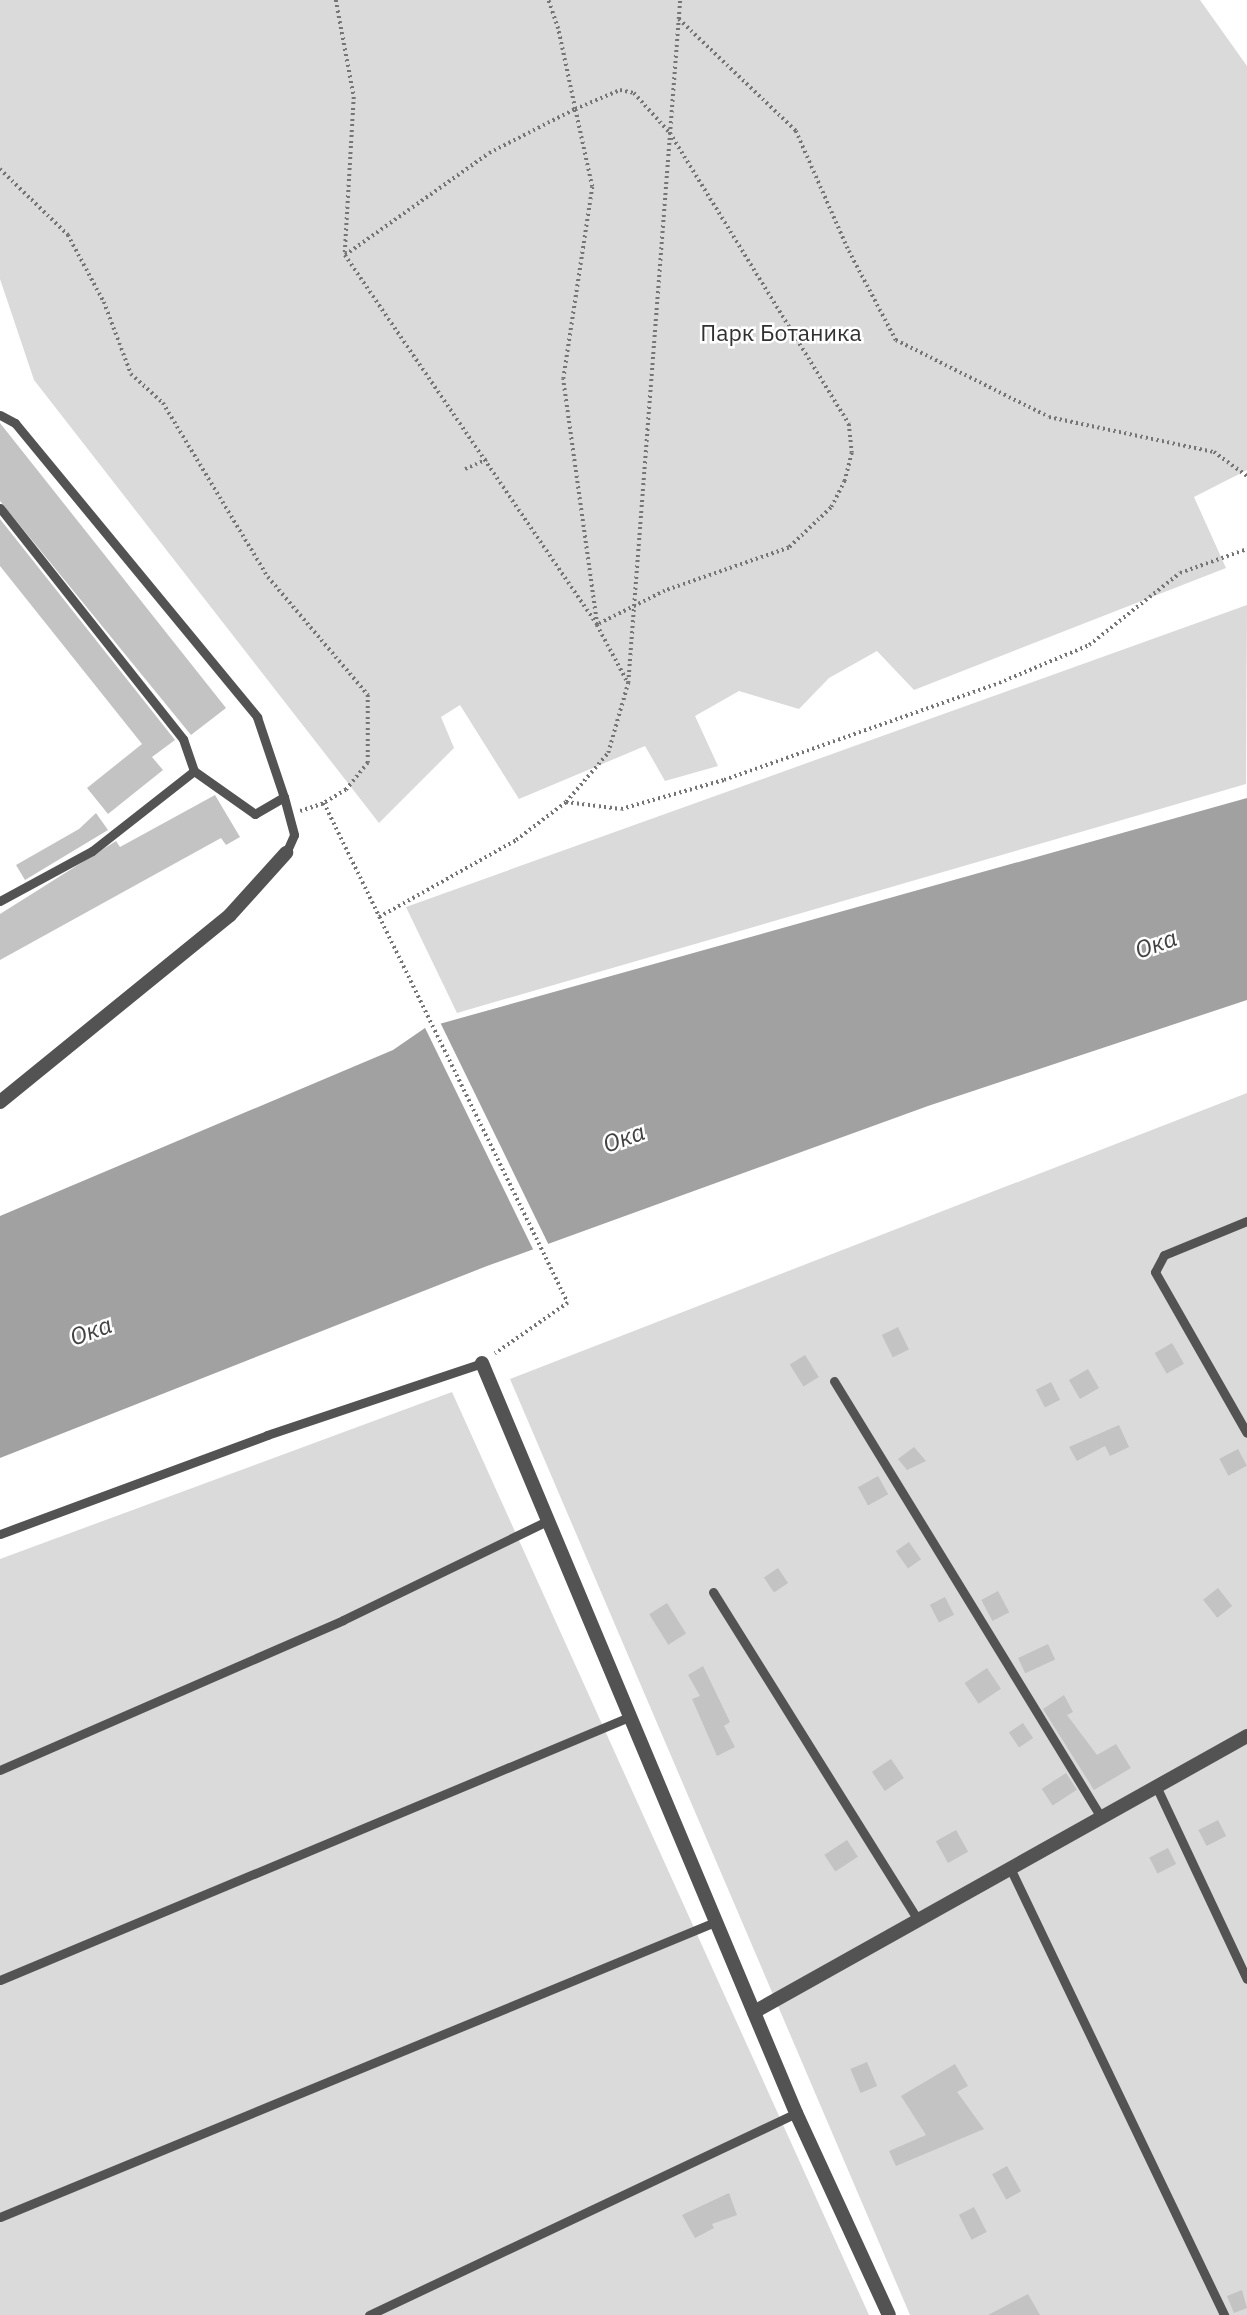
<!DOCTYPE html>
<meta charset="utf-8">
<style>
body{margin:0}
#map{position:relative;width:1247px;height:2315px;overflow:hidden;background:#fff;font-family:"IBM Plex Sans",sans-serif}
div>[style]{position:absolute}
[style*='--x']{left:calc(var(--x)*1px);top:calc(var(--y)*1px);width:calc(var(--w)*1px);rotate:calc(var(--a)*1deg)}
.green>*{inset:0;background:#dadada}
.water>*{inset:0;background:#a1a1a1}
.pier>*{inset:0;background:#fff;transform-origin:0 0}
.building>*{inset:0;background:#c3c3c3;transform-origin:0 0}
.path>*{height:3.5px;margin-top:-1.75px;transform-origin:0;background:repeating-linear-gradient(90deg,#757575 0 2px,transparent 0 5.5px)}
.lane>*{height:9px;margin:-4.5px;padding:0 4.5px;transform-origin:4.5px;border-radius:4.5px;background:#535353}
.street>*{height:14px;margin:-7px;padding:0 7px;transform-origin:7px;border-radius:7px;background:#535353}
span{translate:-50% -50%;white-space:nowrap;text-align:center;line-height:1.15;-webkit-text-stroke:5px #fff;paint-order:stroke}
.park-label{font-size:23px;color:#313131}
.water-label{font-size:24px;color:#424242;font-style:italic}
</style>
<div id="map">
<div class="green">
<div style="clip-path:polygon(0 0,1200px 0,1247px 66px,1247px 470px,1194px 497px,1226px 568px,914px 690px,877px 651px,829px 678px,799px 709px,739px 691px,695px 716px,718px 766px,665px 781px,645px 746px,519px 799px,460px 705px,441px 717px,454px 748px,379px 823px,34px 380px,0 279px)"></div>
<div style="clip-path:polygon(1247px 605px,1246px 784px,457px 1013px,406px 907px)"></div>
<div style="clip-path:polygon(1247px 1093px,1247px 2315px,910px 2315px,510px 1379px)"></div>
<div style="clip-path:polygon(452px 1392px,869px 2315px,0 2315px,0 1559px)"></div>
</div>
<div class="water">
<div style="clip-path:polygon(1247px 798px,1247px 1000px,928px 1106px,487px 1266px,0 1458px,0 1216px,393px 1050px,425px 1028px)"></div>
</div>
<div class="pier">
<div style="left:439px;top:1020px;width:254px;height:16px;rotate:64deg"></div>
</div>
<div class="building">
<div style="clip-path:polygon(0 423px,226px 708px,191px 735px,0 501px)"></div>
<div style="clip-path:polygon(0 519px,175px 740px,152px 757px,163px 770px,108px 814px,87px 788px,142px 744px,0 566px)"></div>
<div style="clip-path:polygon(215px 795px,240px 837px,226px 845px,221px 838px,0 960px,0 914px,116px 841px,120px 847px)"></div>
<div style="clip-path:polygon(96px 813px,108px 830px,25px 880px,16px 865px,79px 829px)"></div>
<div style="left:898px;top:1327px;width:25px;height:18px;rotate:64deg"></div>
<div style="left:1172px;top:1343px;width:24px;height:20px;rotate:60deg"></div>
<div style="left:805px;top:1355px;width:26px;height:18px;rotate:58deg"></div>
<div style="left:1088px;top:1369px;width:22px;height:22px;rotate:60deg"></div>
<div style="left:1051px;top:1382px;width:20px;height:17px;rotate:63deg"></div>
<div style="clip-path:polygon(1119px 1425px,1129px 1447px,1110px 1456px,1105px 1446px,1077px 1461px,1069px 1447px)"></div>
<div style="clip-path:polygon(914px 1447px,926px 1461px,907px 1470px,898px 1459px)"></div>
<div style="left:1238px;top:1449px;width:19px;height:21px;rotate:62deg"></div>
<div style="left:878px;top:1476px;width:21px;height:23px;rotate:61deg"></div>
<div style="left:909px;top:1542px;width:21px;height:16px;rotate:55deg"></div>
<div style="left:778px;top:1568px;width:18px;height:17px;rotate:56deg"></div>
<div style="left:1218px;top:1588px;width:23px;height:19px;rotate:52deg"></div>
<div style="left:998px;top:1591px;width:24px;height:19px;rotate:62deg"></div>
<div style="left:945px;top:1597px;width:20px;height:17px;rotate:63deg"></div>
<div style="left:667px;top:1603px;width:36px;height:21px;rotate:58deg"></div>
<div style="left:1048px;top:1644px;width:17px;height:33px;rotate:65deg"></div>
<div style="clip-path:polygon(703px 1666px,730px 1722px,724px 1726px,735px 1747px,717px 1756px,692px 1699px,700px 1696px,688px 1675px)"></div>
<div style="left:987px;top:1668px;width:25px;height:27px;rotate:56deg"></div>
<div style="clip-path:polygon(1064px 1695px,1073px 1712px,1067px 1715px,1097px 1755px,1116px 1744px,1131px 1768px,1094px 1790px,1043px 1709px)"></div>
<div style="left:1023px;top:1723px;width:18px;height:17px;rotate:56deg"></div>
<div style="left:891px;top:1759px;width:23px;height:23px;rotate:56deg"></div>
<div style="left:1066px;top:1773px;width:20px;height:29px;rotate:57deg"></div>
<div style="left:1218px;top:1820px;width:18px;height:22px;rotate:63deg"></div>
<div style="left:956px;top:1830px;width:25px;height:23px;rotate:61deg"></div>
<div style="left:847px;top:1840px;width:20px;height:27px;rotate:57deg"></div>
<div style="left:1168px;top:1848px;width:18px;height:21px;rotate:63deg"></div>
<div style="left:867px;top:2062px;width:26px;height:18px;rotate:67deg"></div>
<div style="clip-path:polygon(955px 2064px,968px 2086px,957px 2092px,984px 2129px,896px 2166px,889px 2151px,926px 2135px,901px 2096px)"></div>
<div style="left:1007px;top:2166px;width:29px;height:17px;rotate:61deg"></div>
<div style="clip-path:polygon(729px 2193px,737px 2215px,712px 2224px,714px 2228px,695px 2238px,682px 2215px)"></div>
<div style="left:974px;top:2207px;width:28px;height:17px;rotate:63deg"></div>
<div style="clip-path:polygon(1242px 2290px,1247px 2308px,1234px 2313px,1227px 2296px)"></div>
<div style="clip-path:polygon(1028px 2294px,1040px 2315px,988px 2315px)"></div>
</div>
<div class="path">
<div style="--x:336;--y:0;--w:99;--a:79.5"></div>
<div style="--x:354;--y:97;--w:158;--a:93.3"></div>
<div style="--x:345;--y:255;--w:448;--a:55.7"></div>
<div style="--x:597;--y:625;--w:64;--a:61.8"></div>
<div style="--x:679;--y:19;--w:162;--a:43.7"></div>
<div style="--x:796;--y:131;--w:131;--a:66.2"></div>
<div style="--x:849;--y:251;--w:101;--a:62.2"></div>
<div style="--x:896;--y:340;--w:171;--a:26.7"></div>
<div style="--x:1049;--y:417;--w:169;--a:12"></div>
<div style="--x:1214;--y:452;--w:41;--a:36"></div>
<div style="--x:0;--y:169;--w:95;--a:44.1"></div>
<div style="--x:68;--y:235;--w:76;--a:61.8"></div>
<div style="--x:104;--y:302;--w:77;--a:69.4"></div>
<div style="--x:131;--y:374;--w:43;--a:42.2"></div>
<div style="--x:163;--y:403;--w:203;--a:58.9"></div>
<div style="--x:268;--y:577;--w:155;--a:49.7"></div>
<div style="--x:368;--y:695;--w:68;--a:90"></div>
<div style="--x:368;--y:763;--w:35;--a:129"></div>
<div style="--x:346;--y:790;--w:26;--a:149"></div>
<div style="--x:324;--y:803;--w:556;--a:63.99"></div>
<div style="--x:568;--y:1303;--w:89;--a:145.1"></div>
<div style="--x:345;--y:255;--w:176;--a:-35.3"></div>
<div style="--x:489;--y:153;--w:97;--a:-27.1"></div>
<div style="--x:575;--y:109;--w:49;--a:-22.9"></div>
<div style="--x:620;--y:90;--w:14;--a:12"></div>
<div style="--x:634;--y:93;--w:54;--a:48"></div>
<div style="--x:670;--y:133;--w:342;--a:58.4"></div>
<div style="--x:849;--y:424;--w:29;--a:84"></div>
<div style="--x:852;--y:453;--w:29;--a:104"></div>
<div style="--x:845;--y:481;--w:30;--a:117"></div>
<div style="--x:831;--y:508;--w:58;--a:136.4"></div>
<div style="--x:789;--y:548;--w:131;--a:160.9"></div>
<div style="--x:665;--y:591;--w:76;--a:153.4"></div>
<div style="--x:597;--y:625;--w:248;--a:-97.9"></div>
<div style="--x:563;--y:379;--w:194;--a:-81.4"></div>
<div style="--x:592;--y:187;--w:80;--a:-102.3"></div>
<div style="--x:575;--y:109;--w:82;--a:-102"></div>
<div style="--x:558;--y:29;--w:31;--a:-109"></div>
<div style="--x:465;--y:469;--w:24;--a:-24"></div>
<div style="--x:566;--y:802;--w:55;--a:7.3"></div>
<div style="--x:621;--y:809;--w:107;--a:-15.7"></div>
<div style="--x:724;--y:780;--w:286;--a:-19.4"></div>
<div style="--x:994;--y:685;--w:103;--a:-22.8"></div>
<div style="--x:1089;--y:645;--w:116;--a:-38.4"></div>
<div style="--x:1180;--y:573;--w:71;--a:-19.7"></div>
<div style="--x:300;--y:811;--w:25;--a:-18"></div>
<div style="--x:379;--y:917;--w:157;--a:-29.3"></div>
<div style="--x:516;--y:840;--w:63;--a:-37.2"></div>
<div style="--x:566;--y:802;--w:65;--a:-49.4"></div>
<div style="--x:608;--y:753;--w:73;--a:-74.1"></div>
<div style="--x:628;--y:683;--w:685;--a:-85.65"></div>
</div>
<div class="lane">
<div style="--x:0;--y:415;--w:17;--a:28"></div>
<div style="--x:15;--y:423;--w:381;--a:50.5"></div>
<div style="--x:257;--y:717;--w:84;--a:71.4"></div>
<div style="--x:284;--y:797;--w:34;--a:150"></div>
<div style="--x:255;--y:814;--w:75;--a:-144.8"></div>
<div style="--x:194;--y:771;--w:130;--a:141.9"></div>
<div style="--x:92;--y:851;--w:105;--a:151.5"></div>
<div style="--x:0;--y:508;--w:295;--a:51.6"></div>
<div style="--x:183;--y:739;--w:34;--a:71"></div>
<div style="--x:284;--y:797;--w:39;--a:75"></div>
<div style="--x:294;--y:835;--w:20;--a:114"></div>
<div style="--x:1247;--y:1221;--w:90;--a:157.7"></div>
<div style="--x:1164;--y:1255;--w:19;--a:118"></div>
<div style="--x:1155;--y:1272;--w:185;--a:60.3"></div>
<div style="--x:834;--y:1381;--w:511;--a:58.52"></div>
<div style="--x:0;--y:1534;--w:285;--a:-20.3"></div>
<div style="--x:267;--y:1435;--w:227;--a:-18.5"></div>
<div style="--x:713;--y:1592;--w:387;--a:58"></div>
<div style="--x:0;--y:1770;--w:374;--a:-23.6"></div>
<div style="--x:343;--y:1620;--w:227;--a:-25.9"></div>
<div style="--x:1156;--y:1786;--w:213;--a:64.8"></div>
<div style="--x:1010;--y:1868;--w:496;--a:64.4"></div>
<div style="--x:0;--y:1980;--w:682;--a:-22.69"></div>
<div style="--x:0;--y:2217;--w:773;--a:-22.42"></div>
<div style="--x:369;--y:2315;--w:472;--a:-25.3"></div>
</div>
<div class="street">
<div style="--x:0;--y:1102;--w:296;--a:-39.1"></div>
<div style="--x:230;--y:915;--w:84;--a:-47.9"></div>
<div style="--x:482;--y:1363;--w:813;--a:67.28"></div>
<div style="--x:796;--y:2113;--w:222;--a:65.3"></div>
<div style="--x:754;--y:2012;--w:565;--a:-29.24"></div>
</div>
<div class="park-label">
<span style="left:781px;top:332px">Парк Ботаника</span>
</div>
<div class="water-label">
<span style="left:1156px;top:944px;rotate:-20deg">Ока</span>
<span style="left:624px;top:1138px;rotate:-20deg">Ока</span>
<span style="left:91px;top:1331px;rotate:-20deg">Ока</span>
</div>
</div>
